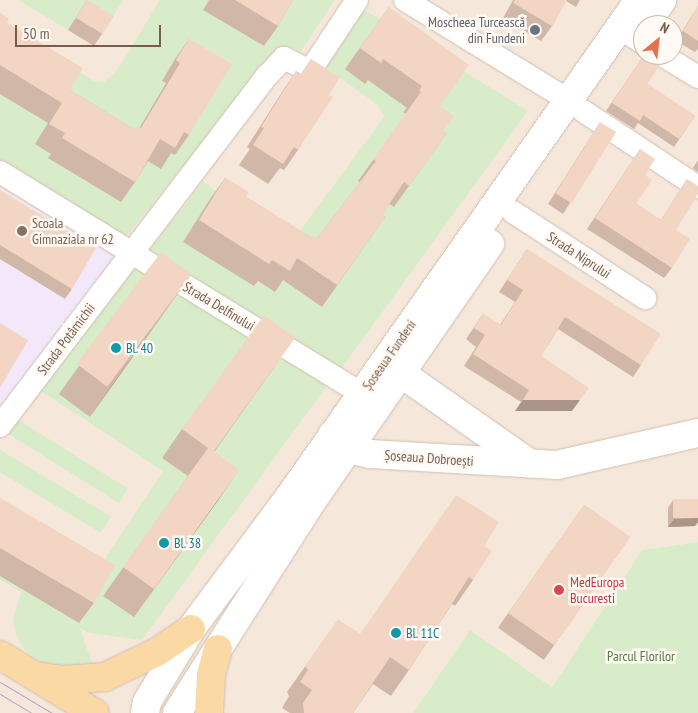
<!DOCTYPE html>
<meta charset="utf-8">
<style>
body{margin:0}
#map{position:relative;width:698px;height:713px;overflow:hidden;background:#fdf6ec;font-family:"PT Sans Narrow",sans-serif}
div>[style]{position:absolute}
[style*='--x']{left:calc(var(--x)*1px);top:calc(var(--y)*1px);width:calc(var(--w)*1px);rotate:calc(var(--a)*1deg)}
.residential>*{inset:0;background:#f5e8da}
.education>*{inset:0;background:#f3e8fa}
.green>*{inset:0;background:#d8ecc9;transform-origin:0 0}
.roads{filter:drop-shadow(0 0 1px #d1beb0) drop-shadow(0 0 1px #d1beb0)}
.minor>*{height:22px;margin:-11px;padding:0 11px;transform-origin:11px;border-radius:11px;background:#fff}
.tertiary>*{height:28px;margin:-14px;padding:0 14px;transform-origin:14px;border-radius:14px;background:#fff}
.secondary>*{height:28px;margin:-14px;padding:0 14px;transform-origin:14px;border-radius:14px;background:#fff}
.primary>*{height:28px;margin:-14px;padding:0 14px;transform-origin:14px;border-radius:14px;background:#fbd9a5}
.tram>*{height:1px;margin:-0.5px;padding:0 0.5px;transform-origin:0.5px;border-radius:0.5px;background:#b9a8c9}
.wall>*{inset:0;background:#d1b7a8;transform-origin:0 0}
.shaded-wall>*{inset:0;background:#aa9588}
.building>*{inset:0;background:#f3d5c3;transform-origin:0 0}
.dots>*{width:14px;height:14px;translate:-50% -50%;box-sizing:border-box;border:2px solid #fffaf3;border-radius:50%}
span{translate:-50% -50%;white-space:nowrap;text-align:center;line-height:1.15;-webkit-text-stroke:5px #fffaf3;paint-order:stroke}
.worship-label{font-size:14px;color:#5b616d}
.right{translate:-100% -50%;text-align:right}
.education-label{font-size:14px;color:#785e54}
.left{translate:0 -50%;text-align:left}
.street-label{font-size:14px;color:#7a5c4d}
.culture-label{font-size:14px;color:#0d838f}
.health-label{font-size:14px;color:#be3a42}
.park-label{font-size:14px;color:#537a41}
.north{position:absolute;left:633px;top:15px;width:50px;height:50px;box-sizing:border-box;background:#fffaf3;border:1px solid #cabbb1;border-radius:50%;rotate:29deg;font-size:14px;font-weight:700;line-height:20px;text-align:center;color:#7a5c4d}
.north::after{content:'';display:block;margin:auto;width:18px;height:22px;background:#e76f51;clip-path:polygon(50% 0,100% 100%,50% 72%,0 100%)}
.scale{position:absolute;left:15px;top:25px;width:146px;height:22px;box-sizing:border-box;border:2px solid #7a5c4d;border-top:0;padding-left:6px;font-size:15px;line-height:18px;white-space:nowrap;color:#7a5c4d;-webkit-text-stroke:4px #fffaf3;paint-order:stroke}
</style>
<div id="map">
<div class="residential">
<div style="clip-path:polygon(evenodd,0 0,698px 0,698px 542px,642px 550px,552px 687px,470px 630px,413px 713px,0 713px,0 0,643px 25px,673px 25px,673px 55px,643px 55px,643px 25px)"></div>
</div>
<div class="education">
<div style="clip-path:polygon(0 188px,115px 257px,0 411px)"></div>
</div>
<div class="green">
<div style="clip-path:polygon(18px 0,123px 0,106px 27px,79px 12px,68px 30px)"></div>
<div style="clip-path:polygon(160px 0,335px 0,300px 52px,289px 47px,276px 50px,125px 238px,0 162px,0 24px,94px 81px,104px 82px,116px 72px)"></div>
<div style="clip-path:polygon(363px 9px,528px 111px,341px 369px,149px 251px,203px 182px,284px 235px,299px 232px,384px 117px,378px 105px,325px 67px)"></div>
<div style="clip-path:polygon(133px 266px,328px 384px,142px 640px,89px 633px,80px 628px,93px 667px,82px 671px,44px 665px,25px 650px,16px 634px,13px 620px,21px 592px,0 579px,0 509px,99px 568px,163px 471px,41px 391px)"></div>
<div style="left:15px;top:418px;width:133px;height:17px;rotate:32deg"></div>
<div style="left:0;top:450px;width:129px;height:19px;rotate:31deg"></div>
<div style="clip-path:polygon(698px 542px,698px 713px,413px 713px,470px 630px,552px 687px,642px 550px)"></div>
</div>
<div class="roads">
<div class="minor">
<div style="--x:405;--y:0;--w:191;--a:31.5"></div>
<div style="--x:619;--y:27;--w:29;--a:34"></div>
<div style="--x:662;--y:55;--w:42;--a:31.4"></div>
<div style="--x:583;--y:111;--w:138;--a:33.5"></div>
<div style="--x:0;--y:172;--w:425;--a:31.5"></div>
<div style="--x:513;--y:212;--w:158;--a:33.1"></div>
<div style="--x:0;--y:426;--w:440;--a:-52.7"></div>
<div style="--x:267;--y:76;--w:25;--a:-47"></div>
<div style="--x:284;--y:58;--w:29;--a:27"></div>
<div style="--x:310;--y:71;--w:85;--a:-56.5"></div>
</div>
<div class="tertiary">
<div style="--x:385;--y:362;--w:177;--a:35.1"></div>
<div style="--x:332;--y:435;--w:30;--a:33"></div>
<div style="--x:357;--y:451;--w:13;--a:13"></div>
<div style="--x:370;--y:454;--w:187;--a:3.4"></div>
<div style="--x:557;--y:465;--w:145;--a:-12.8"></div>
</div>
<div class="secondary">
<div style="--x:644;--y:25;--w:31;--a:-54"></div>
<div style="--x:145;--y:713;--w:11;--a:-80"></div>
<div style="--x:147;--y:702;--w:85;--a:-58.9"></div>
<div style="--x:191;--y:629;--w:166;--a:-53.3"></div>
<div style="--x:290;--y:496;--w:606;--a:-54.87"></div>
<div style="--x:177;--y:713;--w:244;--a:-57.5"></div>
<div style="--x:308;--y:507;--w:320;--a:-55.3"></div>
</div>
<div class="primary">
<div style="--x:0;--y:655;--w:111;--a:31.4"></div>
<div style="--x:35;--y:676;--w:29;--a:8"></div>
<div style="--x:64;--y:680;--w:41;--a:-4.2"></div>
<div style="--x:105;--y:677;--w:58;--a:-25.7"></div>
<div style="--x:157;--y:652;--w:41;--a:-34.1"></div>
<div style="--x:209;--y:713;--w:38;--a:-87"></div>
<div style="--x:211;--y:675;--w:27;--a:-75"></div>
</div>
</div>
<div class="tram">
<div style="--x:0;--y:682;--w:61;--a:30.8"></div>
<div style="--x:0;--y:694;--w:37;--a:31"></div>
</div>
<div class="wall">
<div style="clip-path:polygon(87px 0,102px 34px,94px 46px,68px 30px)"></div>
<div style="clip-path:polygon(209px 0,293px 0,278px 26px,264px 46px,203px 10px)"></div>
<div style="clip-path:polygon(513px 0,580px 0,576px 7px,566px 1px,552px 26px,541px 41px,503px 18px)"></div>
<div style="clip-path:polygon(698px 6px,698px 49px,695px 52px,676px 41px)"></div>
<div style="clip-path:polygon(389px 7px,440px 106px,443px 131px,446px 134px,394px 207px,389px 204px,382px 215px,385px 217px,322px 307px,283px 280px,275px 292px,258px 281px,254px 286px,183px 242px,210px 199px,225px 178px,246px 197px,312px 238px,317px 238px,360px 182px,358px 181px,406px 114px,403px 112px,407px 108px,368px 80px,365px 84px,345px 69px)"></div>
<div style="clip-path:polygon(0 13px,7px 23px,70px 90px,135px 130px,140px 127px,166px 83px,162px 81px,175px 59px,189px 39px,189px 135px,175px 155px,171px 153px,161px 169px,148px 161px,135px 182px,121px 202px,48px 158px,51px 154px,35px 144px,48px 123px,0 94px)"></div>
<div style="clip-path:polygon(644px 55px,647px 84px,695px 116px,674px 147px,638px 123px,634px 129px,606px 111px)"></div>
<div style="clip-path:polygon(311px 59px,329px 95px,298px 150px,284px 170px,280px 168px,268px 184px,239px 165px,250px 149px,247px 147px,282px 92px,296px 71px,301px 74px)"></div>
<div style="clip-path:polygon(600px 122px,570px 203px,563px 214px,548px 204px)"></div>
<div style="clip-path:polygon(640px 149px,645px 175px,636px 204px,661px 220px,687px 179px,676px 230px,672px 268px,664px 278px,587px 229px)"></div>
<div style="clip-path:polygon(698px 160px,698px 172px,693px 168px)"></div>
<div style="clip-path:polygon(0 190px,72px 289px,65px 299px,0 259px)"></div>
<div style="clip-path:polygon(527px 249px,641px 365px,633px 377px,558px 329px,541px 356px,572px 411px,515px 411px,521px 402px,464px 366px,476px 347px,466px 339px,483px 314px,500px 325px,515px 302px,499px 292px)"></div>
<div style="clip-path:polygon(191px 275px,90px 417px,59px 394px,79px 366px)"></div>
<div style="clip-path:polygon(275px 366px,214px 451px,219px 499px,134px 617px,103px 596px,188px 476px,162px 458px,182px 429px)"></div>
<div style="clip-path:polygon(0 498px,94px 603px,79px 623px,0 576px)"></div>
<div style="clip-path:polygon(698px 499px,698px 522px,695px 526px,668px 527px,668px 508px,673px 500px)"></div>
<div style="left:584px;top:505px;width:56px;height:150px;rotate:35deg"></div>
<div style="clip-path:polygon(484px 546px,473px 580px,455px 606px,452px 604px,409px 670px,391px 696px,373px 684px,353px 713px,290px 713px,282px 708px,289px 696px,287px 692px,338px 620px,360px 634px)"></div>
</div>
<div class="shaded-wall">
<div style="clip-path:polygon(191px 275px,171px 303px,90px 417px,110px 388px)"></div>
<div style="clip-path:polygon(295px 338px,275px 366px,194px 480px,214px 451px)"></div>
<div style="clip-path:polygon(523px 400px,580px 400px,572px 411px,515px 411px)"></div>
<div style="clip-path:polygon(239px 470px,219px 499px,134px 617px)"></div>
<div style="clip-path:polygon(698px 518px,698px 522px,695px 526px,668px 527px,674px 519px)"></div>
</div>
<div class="building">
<div style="left:87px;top:0;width:31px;height:21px;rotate:31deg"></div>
<div style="clip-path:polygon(235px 0,293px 0,278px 26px)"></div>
<div style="clip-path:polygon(515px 0,567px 0,552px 26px,513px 3px)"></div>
<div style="clip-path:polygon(698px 6px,698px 41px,683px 31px)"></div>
<div style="clip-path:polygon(389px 7px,469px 65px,440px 106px,454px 116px,443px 131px,446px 134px,409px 186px,404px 182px,382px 215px,385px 217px,337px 285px,297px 258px,290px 271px,272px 260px,269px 264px,199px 220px,225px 178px,249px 192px,246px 197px,312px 238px,313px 235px,317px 238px,376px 161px,373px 159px,421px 92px,419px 91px,422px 86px,383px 59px,381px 63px,360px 48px)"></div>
<div style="clip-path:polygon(0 13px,9px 18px,7px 23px,83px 68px,70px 90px,135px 130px,138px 126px,141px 128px,180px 63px,176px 60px,189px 39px,232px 64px,189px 135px,184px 132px,175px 148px,160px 139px,135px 182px,62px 138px,65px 133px,49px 124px,62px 103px,0 65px)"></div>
<div style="clip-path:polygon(644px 55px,659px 55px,663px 60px,647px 84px,695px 116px,679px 139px,643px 115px,640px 121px,612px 103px)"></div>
<div style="clip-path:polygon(311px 59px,340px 77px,329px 95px,333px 97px,298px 150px,294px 147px,283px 164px,253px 145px,264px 128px,261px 127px,296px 71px,301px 74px)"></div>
<div style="left:600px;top:122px;width:19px;height:84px;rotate:32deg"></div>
<div style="clip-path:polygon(640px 149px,655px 159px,645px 175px,652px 180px,636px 204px,661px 220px,687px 179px,698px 186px,698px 194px,676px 230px,690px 239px,672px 268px,595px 218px)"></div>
<div style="clip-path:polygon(0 190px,96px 248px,72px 289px,0 245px)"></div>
<div style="clip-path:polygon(527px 249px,661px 334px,641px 365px,565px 317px,541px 356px,589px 388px,580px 400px,523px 400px,529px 390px,473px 354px,485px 335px,474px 328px,483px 314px,501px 325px,523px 290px,507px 280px)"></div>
<div style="left:161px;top:252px;width:38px;height:140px;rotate:37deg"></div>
<div style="clip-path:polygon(264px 315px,295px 338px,214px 451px,239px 470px,154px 589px,123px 567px,208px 448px,182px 429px)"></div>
<div style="clip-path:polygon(0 323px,28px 340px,0 388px)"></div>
<div style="clip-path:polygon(456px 495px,499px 522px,484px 546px,492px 551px,473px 580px,469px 577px,409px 670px,390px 657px,353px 713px,304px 713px,303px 703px,312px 690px,300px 682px,308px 670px,305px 666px,338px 620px,360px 634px)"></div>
<div style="clip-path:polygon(0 498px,115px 565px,94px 603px,0 548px)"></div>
<div style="left:698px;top:499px;width:19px;height:25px;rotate:90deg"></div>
<div style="left:584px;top:505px;width:56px;height:132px;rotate:35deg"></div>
</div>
<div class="dots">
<div style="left:535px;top:30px;background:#6b7280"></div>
<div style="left:22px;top:231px;background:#8d6e63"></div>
<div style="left:116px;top:348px;background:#0f9aa8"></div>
<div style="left:164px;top:543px;background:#0f9aa8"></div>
<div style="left:559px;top:590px;background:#e0444e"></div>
<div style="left:396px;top:633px;background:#0f9aa8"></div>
</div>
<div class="worship-label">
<span class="right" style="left:525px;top:30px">Moscheea Turcească<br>din Fundeni</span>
</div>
<div class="education-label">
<span class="left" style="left:32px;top:231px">Scoala<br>Gimnaziala nr 62</span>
</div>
<div class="street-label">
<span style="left:579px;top:255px;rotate:33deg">Strada Niprului</span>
<span style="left:219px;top:306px;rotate:31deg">Strada Delfinului</span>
<span style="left:66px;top:339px;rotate:-53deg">Strada Potârnichii</span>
<span style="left:389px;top:355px;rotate:-55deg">Șoseaua Fundeni</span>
<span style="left:429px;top:458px;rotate:4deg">Șoseaua Dobroești</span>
</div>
<div class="culture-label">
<span class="left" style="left:126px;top:348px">Bl. 40</span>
<span class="left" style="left:174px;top:543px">Bl. 38</span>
<span class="left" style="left:406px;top:633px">Bl. 11C</span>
</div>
<div class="health-label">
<span class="left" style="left:570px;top:590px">MedEuropa<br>Bucuresti</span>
</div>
<div class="park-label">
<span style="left:641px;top:656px">Parcul Florilor</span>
</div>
<div class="north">N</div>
<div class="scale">50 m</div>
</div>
